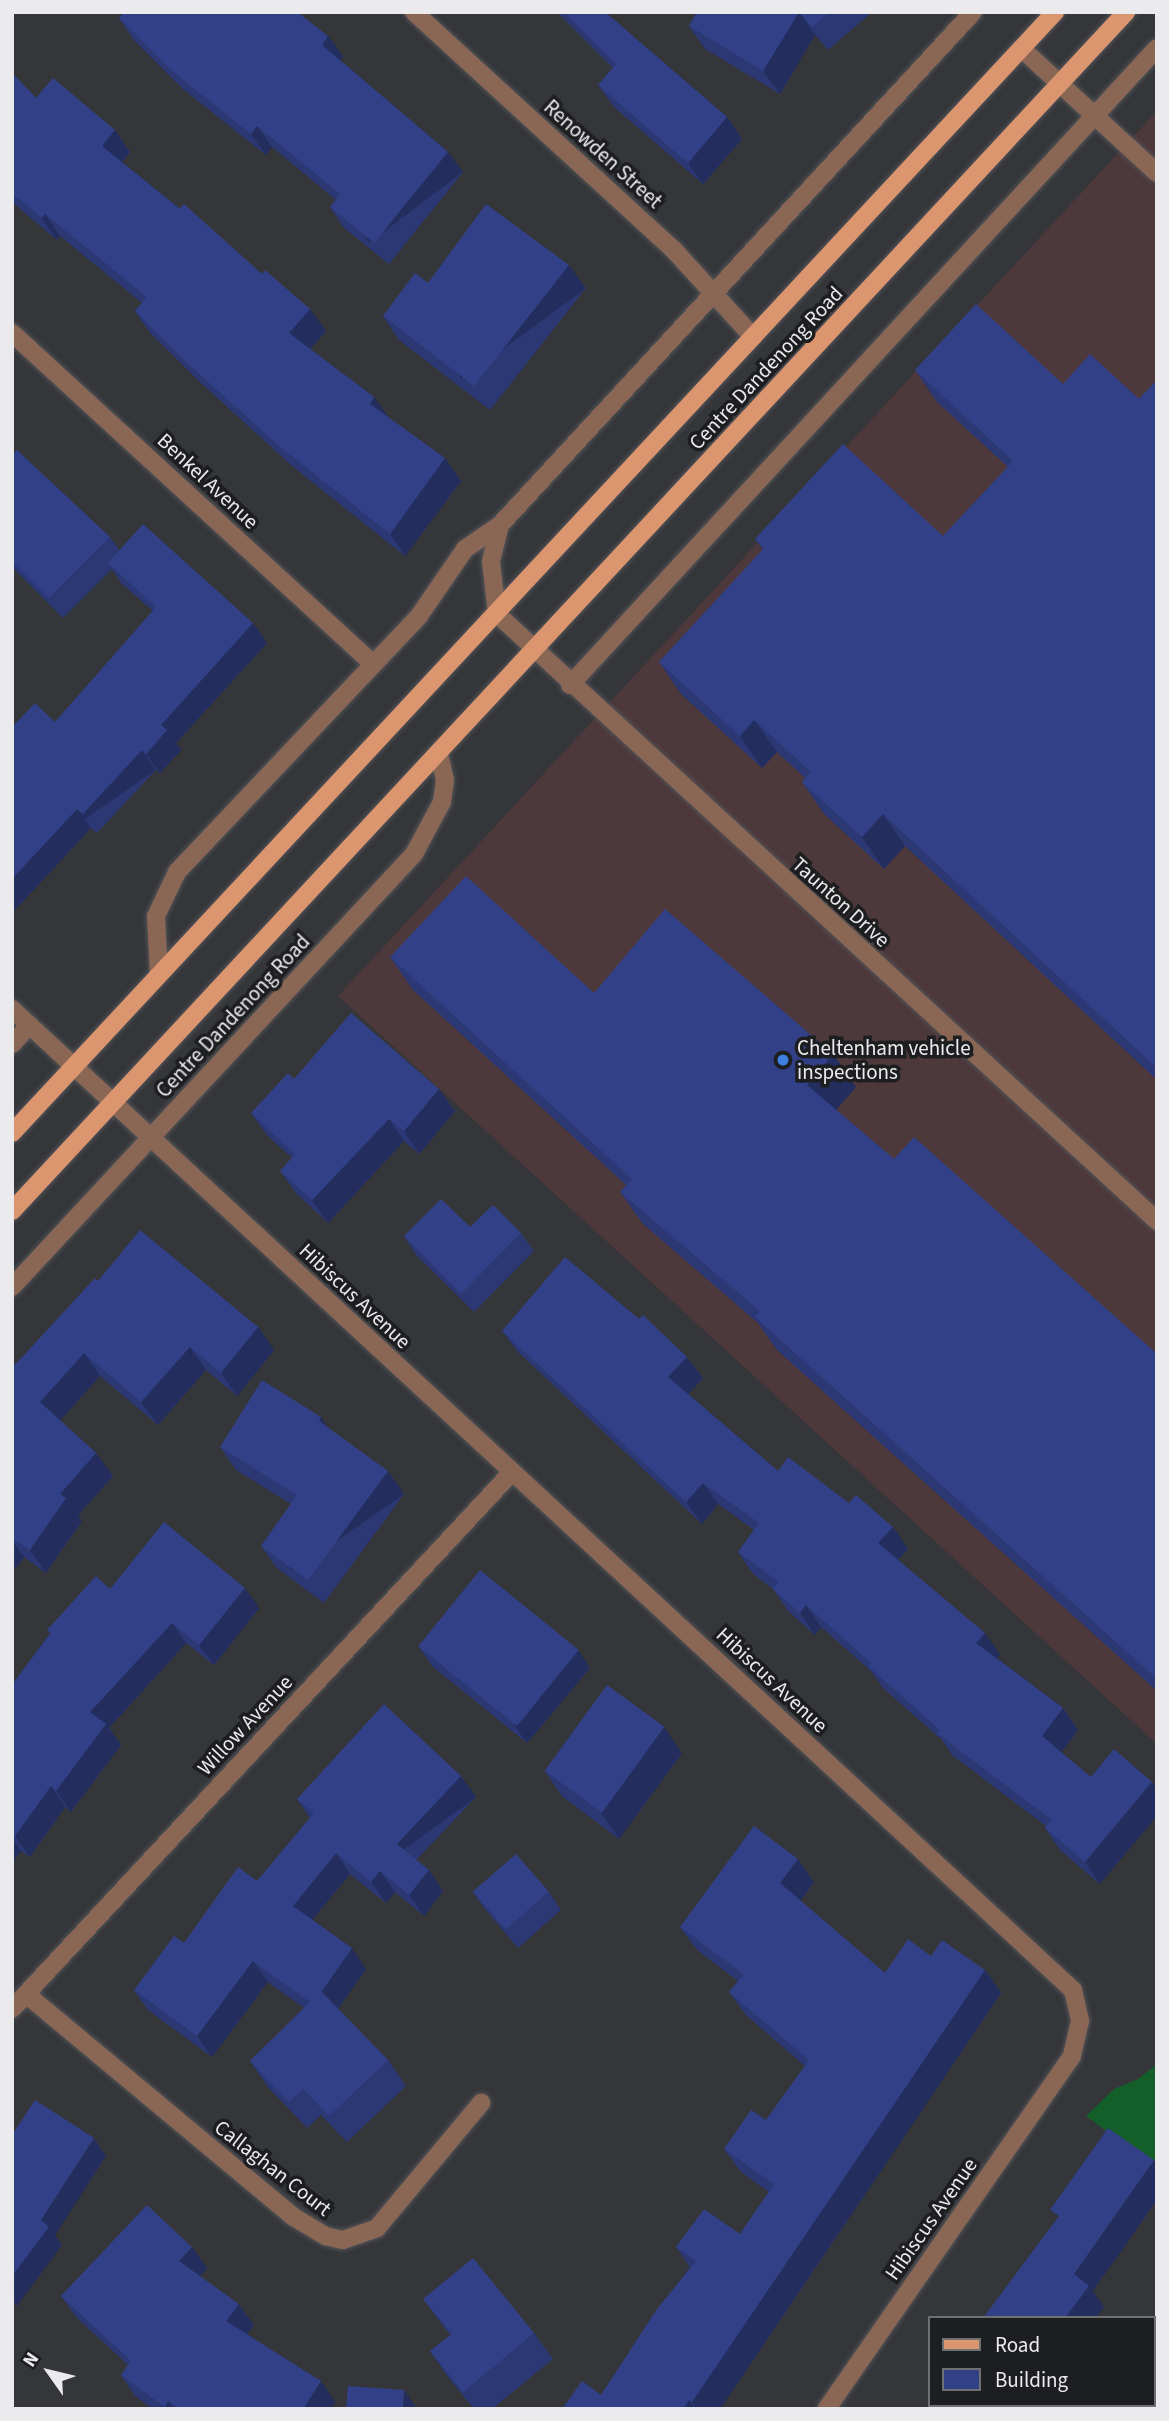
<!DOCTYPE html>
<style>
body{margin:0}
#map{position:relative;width:1169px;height:2421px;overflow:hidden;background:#35363a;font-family:"Source Sans 3",sans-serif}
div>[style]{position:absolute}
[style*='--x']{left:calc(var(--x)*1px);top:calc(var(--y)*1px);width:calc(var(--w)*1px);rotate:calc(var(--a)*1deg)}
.industrial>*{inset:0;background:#4d383b}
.green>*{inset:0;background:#145e2a}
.roads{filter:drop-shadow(0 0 2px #525357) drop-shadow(0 0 2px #525357)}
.minor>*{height:18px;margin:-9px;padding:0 9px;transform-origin:9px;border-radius:9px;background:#8a6755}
.primary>*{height:18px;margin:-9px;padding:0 9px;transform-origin:9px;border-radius:9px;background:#db956f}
.wall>*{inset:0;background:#2b3874}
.shaded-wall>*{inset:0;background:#232e5e;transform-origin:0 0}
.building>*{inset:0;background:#324187;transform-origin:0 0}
.dots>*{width:19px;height:19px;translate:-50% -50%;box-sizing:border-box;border:4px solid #1d1e20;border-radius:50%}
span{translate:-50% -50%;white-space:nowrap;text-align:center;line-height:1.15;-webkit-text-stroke:7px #1d1e20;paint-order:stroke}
.street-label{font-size:21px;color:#ebebee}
.poi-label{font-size:21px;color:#ebebee}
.left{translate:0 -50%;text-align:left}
.frame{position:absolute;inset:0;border:14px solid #ebebee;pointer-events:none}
.legend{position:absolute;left:928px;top:2316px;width:228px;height:91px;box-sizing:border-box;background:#1d1e20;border:2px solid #6f7072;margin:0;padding:9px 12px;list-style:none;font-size:21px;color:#ebebee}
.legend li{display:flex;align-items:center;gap:14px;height:35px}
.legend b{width:35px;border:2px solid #6f7072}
.north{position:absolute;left:14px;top:2337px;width:70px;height:70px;-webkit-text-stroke:5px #1d1e20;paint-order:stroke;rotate:304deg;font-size:19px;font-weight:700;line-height:28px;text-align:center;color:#ebebee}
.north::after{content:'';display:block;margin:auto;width:24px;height:32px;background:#ebebee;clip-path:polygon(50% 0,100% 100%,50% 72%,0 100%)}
</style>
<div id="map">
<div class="industrial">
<div style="clip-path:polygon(1157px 111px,1157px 1744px,338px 996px)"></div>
</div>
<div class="green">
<div style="clip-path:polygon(1157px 2064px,1157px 2168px,1086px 2116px,1114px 2089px,1138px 2079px)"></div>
</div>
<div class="roads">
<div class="minor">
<div style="--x:414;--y:12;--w:351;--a:42.5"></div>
<div style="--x:673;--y:249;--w:119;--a:47.7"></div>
<div style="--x:1022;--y:49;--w:183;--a:42.6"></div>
<div style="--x:12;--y:333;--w:488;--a:42.5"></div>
<div style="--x:500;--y:525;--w:38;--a:104"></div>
<div style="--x:491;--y:562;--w:52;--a:83.4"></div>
<div style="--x:497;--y:614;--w:897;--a:42.6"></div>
<div style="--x:570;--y:685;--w:866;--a:-47.34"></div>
<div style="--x:159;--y:975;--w:59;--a:-92.9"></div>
<div style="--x:156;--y:916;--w:49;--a:-64.5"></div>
<div style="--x:177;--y:872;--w:352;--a:-46.6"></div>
<div style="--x:419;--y:616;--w:81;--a:-55.5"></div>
<div style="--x:465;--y:549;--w:42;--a:-34.4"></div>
<div style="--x:500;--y:525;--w:698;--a:-47.32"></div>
<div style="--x:12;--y:1009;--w:1445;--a:42.76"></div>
<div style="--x:1073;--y:1990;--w:32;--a:77"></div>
<div style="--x:1080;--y:2021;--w:36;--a:103"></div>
<div style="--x:1072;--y:2056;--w:430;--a:124.8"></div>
<div style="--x:12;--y:1044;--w:26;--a:-47"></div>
<div style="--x:12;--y:1287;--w:591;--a:-47.13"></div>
<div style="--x:414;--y:854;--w:59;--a:-61.7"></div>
<div style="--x:442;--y:802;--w:22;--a:-82"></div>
<div style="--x:445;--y:780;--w:28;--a:-103"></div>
<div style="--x:26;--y:1994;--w:346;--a:39.8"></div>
<div style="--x:292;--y:2216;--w:39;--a:31"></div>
<div style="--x:325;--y:2236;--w:18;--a:13"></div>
<div style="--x:343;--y:2240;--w:36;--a:-19"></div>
<div style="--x:377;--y:2228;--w:163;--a:-50.2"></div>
<div style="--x:12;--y:2009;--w:734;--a:-47.04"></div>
</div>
<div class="primary">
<div style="--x:12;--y:1133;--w:1531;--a:-47.06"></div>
<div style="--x:12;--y:1211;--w:1637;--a:-47.1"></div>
</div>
</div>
<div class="wall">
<div style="clip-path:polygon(120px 12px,297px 12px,328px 36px,343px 57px,340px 60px,448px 152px,463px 172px,389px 264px,344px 228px,330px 207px,336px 200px,272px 147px,266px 155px,184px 90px,133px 39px,119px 18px,122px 15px)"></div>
<div style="clip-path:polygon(557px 12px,605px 12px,727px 117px,742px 139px,703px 184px,614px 107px,598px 85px,613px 68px)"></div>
<div style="clip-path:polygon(697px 12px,872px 12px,828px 50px,815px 35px,780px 94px,705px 49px,689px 26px)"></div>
<div style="clip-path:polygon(12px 73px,36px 98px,115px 130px,130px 152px,122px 162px,262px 274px,310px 309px,326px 331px,310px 349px,374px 397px,388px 417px,461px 481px,405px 556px,292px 466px,201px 383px,150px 333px,135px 311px,142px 303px,60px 236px,57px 240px,12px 202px)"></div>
<div style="clip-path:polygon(428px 283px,586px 288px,490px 410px,399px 340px,383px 316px)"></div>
<div style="clip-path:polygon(915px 370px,1063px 384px,1139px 399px,1157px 380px,1157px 1080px,905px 846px,884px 869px,824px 814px,802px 782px,805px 778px,777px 752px,762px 768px,681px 694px,659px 662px,763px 550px,755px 539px,943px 536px,1008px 467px,937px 402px)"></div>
<div style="clip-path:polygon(12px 455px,110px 537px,119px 550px,267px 643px,176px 743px,181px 750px,160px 773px,156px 770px,97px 833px,91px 828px,12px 913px,12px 727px,55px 722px,153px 611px,121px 583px,112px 569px,63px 618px,12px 567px)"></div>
<div style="clip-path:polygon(390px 957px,594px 993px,833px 1054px,856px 1087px,836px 1110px,894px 1159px,1157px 1354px,1157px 1691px,777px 1350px,758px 1323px,643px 1224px,620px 1192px,626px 1185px,413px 990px)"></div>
<div style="clip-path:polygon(294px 1079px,455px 1111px,419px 1154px,404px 1141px,328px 1223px,296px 1193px,280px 1171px,292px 1158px,267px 1135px,251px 1113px)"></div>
<div style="clip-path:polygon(470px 1227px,521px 1233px,534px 1251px,474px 1312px,416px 1255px,404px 1236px)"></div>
<div style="clip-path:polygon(98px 1281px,258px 1327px,274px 1350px,237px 1396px,206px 1370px,158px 1425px,100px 1376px,60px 1420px,96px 1453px,113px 1476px,78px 1515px,82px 1521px,46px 1573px,24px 1557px,16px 1568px,12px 1565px,12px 1368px)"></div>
<div style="clip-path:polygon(502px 1331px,703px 1378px,688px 1394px,778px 1471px,908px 1549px,898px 1560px,1000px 1655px,997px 1658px,1063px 1708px,1078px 1730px,1061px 1753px,1100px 1884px,1060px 1850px,1045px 1828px,1046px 1826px,952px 1755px,942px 1740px,883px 1688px,871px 1671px,821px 1627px,815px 1635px,788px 1611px,773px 1589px,753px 1574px,738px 1552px,754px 1530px,718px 1504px,702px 1524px,518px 1352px)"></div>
<div style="clip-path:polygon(220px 1447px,388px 1471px,404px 1494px,324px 1603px,277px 1568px,261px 1546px,291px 1504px,236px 1470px)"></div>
<div style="clip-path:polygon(110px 1589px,259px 1608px,214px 1665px,186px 1643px,109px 1728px,121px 1745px,71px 1812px,65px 1807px,30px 1857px,21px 1851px,12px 1863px,12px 1685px,50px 1633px,47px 1630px)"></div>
<div style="clip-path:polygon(419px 1647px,590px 1668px,527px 1743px,432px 1666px)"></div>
<div style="clip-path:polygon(682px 1753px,619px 1839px,562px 1796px,544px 1770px)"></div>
<div style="clip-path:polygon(476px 1797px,416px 1860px,429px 1870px,443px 1891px,424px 1916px,395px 1892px,386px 1903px,350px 1874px,312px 1920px,366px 1969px,338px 2009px,388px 2060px,406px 2086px,347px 2142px,321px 2115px,307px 2128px,268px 2087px,250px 2061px,304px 2008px,268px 1982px,212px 2057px,148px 2010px,134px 1990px,184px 1943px,257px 1881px,310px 1818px,297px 1799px)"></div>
<div style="clip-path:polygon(814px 1882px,800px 1901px,885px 1973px,931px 1956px,985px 1970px,1001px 1993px,720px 2409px,562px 2409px,601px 2395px,690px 2267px,676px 2247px,740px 2234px,769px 2192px,741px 2172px,724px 2149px,766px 2120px,805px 2066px,746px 2015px,729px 1992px,738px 1981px,697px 1950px,680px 1927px)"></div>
<div style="clip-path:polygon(472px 1891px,549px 1892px,561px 1910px,518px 1948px,485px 1909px)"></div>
<div style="clip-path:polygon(207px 2268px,200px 2276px,254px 2325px,247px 2334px,335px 2402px,331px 2409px,153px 2409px,135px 2396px,121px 2375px,128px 2365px,76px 2317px,61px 2296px)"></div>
<div style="clip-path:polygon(423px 2299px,534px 2333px,553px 2359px,492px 2409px,474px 2409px,448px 2377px,430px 2351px,450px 2335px)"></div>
</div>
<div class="shaded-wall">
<div style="clip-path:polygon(799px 12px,815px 35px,780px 94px,763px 71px)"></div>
<div style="clip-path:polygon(328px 36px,343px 57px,336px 66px,322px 45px)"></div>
<div style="clip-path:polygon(727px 117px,742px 139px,703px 184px,688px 163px)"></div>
<div style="clip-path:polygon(257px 126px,272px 147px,266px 155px,251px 134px)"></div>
<div style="clip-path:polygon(115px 130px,130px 152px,117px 168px,102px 146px)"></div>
<div style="left:448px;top:152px;width:25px;height:117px;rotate:53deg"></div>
<div style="left:45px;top:214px;width:27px;height:5px;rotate:56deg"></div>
<div style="left:569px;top:265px;width:29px;height:154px;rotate:54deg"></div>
<div style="clip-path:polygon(310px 309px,326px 331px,304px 355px,289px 333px)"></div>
<div style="clip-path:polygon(374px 397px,390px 419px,370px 404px)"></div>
<div style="clip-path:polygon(445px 458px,461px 481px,405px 556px,390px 534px)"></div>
<div style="clip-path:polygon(253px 623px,267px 643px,176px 743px,181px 750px,160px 773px,146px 754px,161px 725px)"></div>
<div style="clip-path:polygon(754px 720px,777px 752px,762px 768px,740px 736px)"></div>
<div style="left:142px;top:750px;width:24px;height:87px;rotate:55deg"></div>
<div style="clip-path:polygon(77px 809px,91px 828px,12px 913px,12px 879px)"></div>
<div style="clip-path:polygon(883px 814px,905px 846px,884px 869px,862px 837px)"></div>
<div style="clip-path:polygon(833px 1054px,856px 1087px,830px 1117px,807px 1085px)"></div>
<div style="clip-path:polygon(439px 1089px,455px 1111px,419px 1154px,404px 1131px)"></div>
<div style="clip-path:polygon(389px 1119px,404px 1141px,328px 1223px,312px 1200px)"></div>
<div style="clip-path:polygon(258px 1327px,274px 1350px,237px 1396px,221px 1373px)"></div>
<div style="clip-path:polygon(190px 1347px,206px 1370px,158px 1425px,141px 1402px)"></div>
<div style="clip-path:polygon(84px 1353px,100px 1376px,56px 1425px,40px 1402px)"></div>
<div style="clip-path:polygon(687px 1357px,703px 1378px,684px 1399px,668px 1377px)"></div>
<div style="clip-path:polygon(321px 1417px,337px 1440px,319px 1421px)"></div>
<div style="clip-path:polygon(96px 1453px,113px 1476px,78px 1515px,82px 1521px,46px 1573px,30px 1550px,60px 1494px)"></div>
<div style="left:388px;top:1471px;width:28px;height:135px;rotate:55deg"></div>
<div style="clip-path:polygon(703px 1483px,718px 1504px,702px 1524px,686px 1502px)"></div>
<div style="clip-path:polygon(893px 1527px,908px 1549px,893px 1565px,878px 1543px)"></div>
<div style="clip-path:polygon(12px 1541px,24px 1557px,16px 1568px,12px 1562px)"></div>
<div style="clip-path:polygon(245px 1588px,259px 1608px,214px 1665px,199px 1645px)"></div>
<div style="clip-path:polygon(806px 1605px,821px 1627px,815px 1635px,800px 1613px)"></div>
<div style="clip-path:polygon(172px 1623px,186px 1643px,109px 1728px,121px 1745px,71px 1812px,56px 1791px,90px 1712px)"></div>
<div style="clip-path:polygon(985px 1633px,1000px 1655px,992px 1664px,976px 1643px)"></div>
<div style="clip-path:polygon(578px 1650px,590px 1668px,527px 1743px,514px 1725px)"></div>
<div style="clip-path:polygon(1063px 1708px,1078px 1730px,1057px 1758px,1042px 1736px)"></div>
<div style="clip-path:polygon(664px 1727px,682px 1753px,619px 1839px,601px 1813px)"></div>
<div style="left:461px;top:1776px;width:26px;height:93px;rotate:54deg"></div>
<div style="clip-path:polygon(1152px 1782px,1157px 1788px,1157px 1816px,1100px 1884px,1085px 1862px)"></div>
<div style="clip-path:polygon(51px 1786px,65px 1807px,30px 1857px,15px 1836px)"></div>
<div style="clip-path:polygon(12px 1838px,21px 1851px,12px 1863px)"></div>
<div style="clip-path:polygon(336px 1853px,350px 1874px,307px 1926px,293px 1906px)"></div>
<div style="clip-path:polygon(798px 1859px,814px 1882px,796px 1907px,780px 1883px)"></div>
<div style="clip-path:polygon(429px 1870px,443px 1891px,424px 1916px,409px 1895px)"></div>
<div style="clip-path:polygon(380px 1871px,395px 1892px,386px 1903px,371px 1882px)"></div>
<div style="clip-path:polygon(352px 1948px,366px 1969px,327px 2024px,313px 2004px)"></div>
<div style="clip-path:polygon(253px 1961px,268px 1982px,212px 2057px,197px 2036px)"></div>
<div style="clip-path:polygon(985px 1970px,1001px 1993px,720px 2409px,697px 2409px,692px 2402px)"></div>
<div style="clip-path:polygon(94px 2138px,106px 2156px,55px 2235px,62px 2245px,17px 2306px,12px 2300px,12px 2276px,41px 2220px)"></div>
<div style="clip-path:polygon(1154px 2160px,1157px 2164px,1157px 2200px,1093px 2291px,1104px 2307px,1096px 2318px,1065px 2318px,1074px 2274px)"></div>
<div style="clip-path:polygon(192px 2247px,207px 2268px,194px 2282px,179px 2261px)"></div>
<div style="clip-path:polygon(239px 2304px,254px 2325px,241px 2342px,226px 2321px)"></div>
<div style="clip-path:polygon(321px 2381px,335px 2402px,331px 2409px,303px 2409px)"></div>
<div style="clip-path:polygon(404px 2390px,417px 2409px,403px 2409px)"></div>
<div style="clip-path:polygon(689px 2400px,695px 2409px,683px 2409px)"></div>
<div style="clip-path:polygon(168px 2401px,174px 2409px,166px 2409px,165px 2407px)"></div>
<div style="clip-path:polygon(984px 2405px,1015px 2405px,1012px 2409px,982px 2409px)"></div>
</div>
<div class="building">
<div style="clip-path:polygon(124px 12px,297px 12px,328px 36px,322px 45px,448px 152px,374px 243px,330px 207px,340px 194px,257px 126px,251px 134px,170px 69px,119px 18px)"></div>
<div style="clip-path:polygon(564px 12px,605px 12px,727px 117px,688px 163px,598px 85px,616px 64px)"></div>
<div style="clip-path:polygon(697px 12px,799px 12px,763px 71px,689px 26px)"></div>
<div style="clip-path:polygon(799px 12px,829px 12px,812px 27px)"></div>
<div style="clip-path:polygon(12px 73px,36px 98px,53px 78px,115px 130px,102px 146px,179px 209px,184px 204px,262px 274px,265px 270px,310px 309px,289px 333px,374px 397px,370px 404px,445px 458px,390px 534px,277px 444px,185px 361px,135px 311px,147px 297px,45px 214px,42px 218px,12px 193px)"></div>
<div style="clip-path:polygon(486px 204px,569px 265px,474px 386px,383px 316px,415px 273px,428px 283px)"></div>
<div style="clip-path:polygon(976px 304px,1063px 384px,1090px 354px,1139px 399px,1157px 380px,1157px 1068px,883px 814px,862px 837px,802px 782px,811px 772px,754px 720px,740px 736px,659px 662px,764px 548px,755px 539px,843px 444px,943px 536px,1013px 461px,915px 370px)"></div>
<div style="clip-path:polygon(17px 450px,110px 537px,49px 598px,12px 561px,12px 455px)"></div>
<div style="clip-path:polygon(143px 524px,253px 623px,161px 725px,167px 730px,146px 754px,142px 750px,83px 814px,77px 809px,12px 879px,12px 727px,35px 703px,55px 722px,156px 607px,108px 563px)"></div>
<div style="clip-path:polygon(466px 876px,594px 993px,665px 909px,833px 1054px,807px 1085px,894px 1159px,914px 1137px,1157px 1354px,1157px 1679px,755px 1317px,760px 1311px,620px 1192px,632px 1179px,390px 957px)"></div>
<div style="clip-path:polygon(351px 1013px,439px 1089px,404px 1131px,389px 1119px,312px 1200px,280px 1171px,295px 1154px,251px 1113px,288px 1073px,294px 1079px)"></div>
<div style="clip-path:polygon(441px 1199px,470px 1227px,493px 1205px,521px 1233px,461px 1294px,404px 1236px)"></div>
<div style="clip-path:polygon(140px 1230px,258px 1327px,221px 1373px,190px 1347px,141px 1402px,84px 1353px,40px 1402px,96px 1453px,60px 1494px,66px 1498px,30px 1550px,12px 1538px,12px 1368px,95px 1278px,98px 1281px)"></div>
<div style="clip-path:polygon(565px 1257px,639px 1319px,643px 1315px,687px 1357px,668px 1377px,778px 1471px,788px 1457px,849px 1503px,856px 1495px,893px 1527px,878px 1543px,985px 1633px,976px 1643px,1063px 1708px,1042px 1736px,1091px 1777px,1114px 1749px,1152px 1782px,1085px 1862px,1045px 1828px,1052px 1820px,937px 1733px,940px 1730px,868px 1666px,871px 1663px,806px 1605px,800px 1613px,773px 1589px,779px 1582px,738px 1552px,759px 1523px,703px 1483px,686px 1502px,502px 1331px)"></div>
<div style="clip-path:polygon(262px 1380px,321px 1417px,319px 1421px,388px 1471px,308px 1580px,261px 1546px,297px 1495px,220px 1447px)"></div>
<div style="clip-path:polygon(164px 1522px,245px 1588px,199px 1645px,172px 1623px,90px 1712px,106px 1724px,56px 1791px,51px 1786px,15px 1836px,12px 1834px,12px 1685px,51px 1633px,47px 1630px,96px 1576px,110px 1589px)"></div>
<div style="left:480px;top:1570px;width:127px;height:98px;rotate:39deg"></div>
<div style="left:607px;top:1685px;width:71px;height:106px;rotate:36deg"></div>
<div style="clip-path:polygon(384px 1704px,461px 1776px,397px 1844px,429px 1870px,409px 1895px,380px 1871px,371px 1882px,336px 1853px,293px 1906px,352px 1948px,322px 1991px,310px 2002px,253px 1961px,197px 2036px,134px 1990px,174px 1936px,184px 1943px,238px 1867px,257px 1881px,314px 1813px,297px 1799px)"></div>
<div style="clip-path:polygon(754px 1826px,798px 1859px,780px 1883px,885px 1973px,908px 1939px,931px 1956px,942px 1940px,985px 1970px,692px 2402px,689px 2400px,683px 2409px,562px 2409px,582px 2381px,601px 2395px,657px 2309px,696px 2261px,676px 2247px,704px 2209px,740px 2234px,774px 2184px,724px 2149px,751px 2110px,766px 2120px,809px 2060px,729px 1992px,744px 1974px,680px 1927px)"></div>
<div style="left:516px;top:1854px;width:50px;height:57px;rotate:49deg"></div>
<div style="clip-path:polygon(321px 1991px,388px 2060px,329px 2116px,303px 2089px,289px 2102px,250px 2061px)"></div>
<div style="clip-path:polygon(35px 2100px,94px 2138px,41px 2220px,49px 2227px,12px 2276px,12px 2135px)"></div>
<div style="clip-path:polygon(1108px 2128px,1154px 2160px,1074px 2274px,1089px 2286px,1065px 2318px,983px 2318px,1059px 2216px,1050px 2210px)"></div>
<div style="clip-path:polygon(147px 2205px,192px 2247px,179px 2261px,239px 2304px,226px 2321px,321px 2381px,303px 2409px,180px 2409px,168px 2401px,165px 2407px,121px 2375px,131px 2361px,61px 2296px)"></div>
<div style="clip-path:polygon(473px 2258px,534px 2333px,463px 2392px,430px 2351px,452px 2334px,423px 2299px)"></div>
<div style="clip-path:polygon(1157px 2357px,1157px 2409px,1090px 2409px,1092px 2405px,1153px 2405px,1153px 2362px)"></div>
<div style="clip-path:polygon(348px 2386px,404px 2390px,403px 2409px,346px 2409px)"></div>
<div style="left:933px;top:2405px;width:51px;height:5px"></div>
</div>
<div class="dots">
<div style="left:783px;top:1060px;background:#3f7fe0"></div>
</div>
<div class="street-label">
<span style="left:603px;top:154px;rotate:42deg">Renowden Street</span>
<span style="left:766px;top:368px;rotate:-47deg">Centre Dandenong Road</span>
<span style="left:208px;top:481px;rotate:43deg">Benkel Avenue</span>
<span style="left:841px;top:902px;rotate:42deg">Taunton Drive</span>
<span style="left:233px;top:1016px;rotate:-47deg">Centre Dandenong Road</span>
<span style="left:355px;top:1296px;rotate:43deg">Hibiscus Avenue</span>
<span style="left:772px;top:1680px;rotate:43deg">Hibiscus Avenue</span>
<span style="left:245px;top:1725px;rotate:-47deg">Willow Avenue</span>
<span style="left:273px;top:2168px;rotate:38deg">Callaghan Court</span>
<span style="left:931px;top:2219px;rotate:-55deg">Hibiscus Avenue</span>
</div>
<div class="poi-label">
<span class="left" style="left:797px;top:1060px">Cheltenham vehicle<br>inspections</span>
</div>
<div class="frame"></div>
<ul class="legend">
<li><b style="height:9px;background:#db956f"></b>Road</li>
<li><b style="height:19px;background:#324187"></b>Building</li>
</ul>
<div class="north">N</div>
</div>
